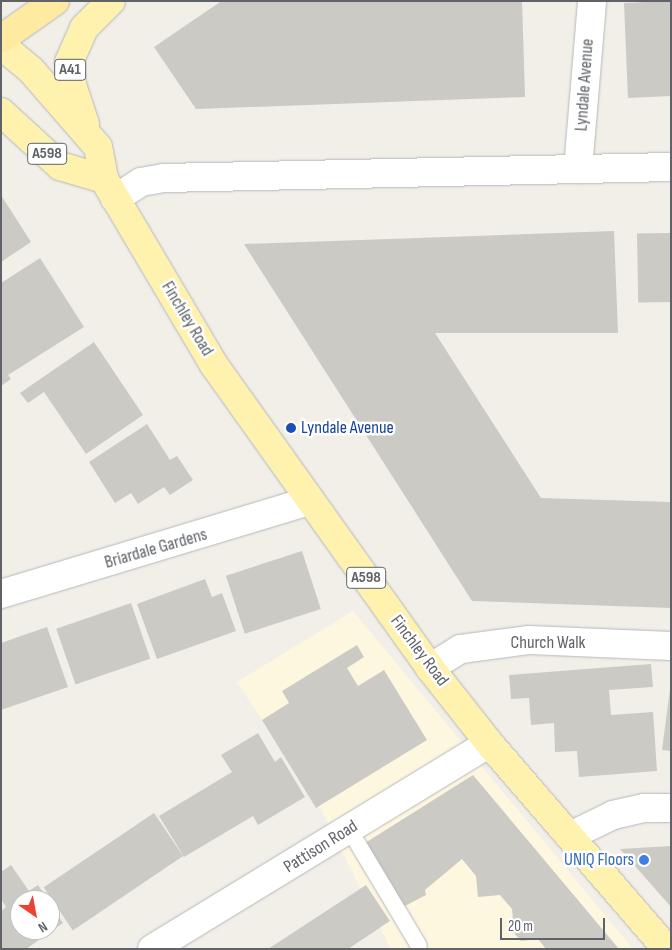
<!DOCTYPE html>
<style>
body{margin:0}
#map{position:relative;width:672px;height:950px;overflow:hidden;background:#f1efe8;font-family:"Sofia Sans Condensed",sans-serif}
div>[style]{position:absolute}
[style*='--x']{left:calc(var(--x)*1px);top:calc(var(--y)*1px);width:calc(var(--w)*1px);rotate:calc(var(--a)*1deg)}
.commercial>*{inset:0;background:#fef7e0}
.building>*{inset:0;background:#cccac5;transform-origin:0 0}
.roads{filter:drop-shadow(0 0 1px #b5b8bc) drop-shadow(0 0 1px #b5b8bc)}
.service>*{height:16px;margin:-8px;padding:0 8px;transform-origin:8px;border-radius:8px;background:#fff}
.minor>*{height:28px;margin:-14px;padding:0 14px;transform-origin:14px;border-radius:14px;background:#fff}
.primary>*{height:28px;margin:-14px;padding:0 14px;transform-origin:14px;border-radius:14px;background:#fff2af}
.trunk>*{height:28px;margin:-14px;padding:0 14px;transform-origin:14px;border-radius:14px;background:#feeaa1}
.dots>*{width:14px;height:14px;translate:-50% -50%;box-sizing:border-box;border:2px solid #fff;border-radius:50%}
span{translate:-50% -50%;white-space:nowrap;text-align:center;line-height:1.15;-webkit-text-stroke:5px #fff;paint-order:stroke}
.shield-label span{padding:1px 4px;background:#fff;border:1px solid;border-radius:4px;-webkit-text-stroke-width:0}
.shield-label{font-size:16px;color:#5f6368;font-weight:700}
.street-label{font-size:18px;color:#5f6368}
.transit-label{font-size:18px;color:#164399}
.left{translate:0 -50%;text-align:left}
.shop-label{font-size:18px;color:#366cbe}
.right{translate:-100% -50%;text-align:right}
.frame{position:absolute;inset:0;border:2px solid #5f6368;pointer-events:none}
.north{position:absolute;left:10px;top:890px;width:50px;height:50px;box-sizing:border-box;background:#fff;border:1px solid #bfc1c3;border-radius:50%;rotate:147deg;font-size:14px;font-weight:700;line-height:20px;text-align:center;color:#5f6368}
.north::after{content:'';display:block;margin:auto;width:18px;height:22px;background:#ea4335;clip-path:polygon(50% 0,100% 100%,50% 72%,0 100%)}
.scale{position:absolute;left:500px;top:918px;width:105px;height:22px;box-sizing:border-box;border:2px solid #5f6368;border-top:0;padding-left:6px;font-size:15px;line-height:18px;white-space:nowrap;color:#5f6368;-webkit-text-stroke:4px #fff;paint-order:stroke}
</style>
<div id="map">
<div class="commercial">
<div style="clip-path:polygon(353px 611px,633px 949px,388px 949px,389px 945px,320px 808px,237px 682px)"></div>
</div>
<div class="building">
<div style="clip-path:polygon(522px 1px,525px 97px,196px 109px,154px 47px,220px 2px)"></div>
<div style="clip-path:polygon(667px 1px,671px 1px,671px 96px,628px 98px,624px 3px)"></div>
<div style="clip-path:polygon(1px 195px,31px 242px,1px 262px)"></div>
<div style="clip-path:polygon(614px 231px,618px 333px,435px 333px,541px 498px,671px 502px,671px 608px,472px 601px,244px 244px)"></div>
<div style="left:670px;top:233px;width:69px;height:33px;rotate:89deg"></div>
<div style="clip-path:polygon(40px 258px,84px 327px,8px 375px,11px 379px,1px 386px,1px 283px)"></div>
<div style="clip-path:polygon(94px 342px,143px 415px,86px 454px,44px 392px,28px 403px,20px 393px)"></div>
<div style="clip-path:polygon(147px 424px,170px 460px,177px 456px,193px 480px,170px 495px,164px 487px,138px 504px,131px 493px,115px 503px,89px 462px)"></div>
<div style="left:302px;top:551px;width:61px;height:80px;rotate:72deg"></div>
<div style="clip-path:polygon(205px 579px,212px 597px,222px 593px,236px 631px,157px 659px,137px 604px)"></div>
<div style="left:131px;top:603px;width:59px;height:79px;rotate:71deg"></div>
<div style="clip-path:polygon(47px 627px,68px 687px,1px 710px,1px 643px)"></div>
<div style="clip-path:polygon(357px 645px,364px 657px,347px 668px,358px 686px,384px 670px,427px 740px,316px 808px,262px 720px,289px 703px,282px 691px)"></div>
<div style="clip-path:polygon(651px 664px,653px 687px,609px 690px,611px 715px,653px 712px,657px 771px,579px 777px,577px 751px,555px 752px,554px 723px,531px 725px,529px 698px,511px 699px,509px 675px)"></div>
<div style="clip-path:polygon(670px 689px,671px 689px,671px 751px,662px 750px)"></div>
<div style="clip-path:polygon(258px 733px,275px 762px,281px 757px,305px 797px,258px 825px,253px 816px,184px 857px,159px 816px,232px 772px,221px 755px)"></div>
<div style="clip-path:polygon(473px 775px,619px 949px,546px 949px,538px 939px,521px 941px,514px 933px,512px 909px,500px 895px,478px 897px,476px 876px,462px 859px,425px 890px,426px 895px,401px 908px,365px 843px)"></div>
<div style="left:154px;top:813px;width:52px;height:133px;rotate:56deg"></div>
<div style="clip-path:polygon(671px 846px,671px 907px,620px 849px)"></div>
<div style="clip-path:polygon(11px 865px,29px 891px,38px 885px,48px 900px,20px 900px,20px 930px,50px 930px,50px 903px,63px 923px,26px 949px,1px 949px,1px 911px,6px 907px,1px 899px,1px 872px)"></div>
<div style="clip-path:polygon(366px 885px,390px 921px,348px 949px,268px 949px)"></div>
</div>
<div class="roads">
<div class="service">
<div style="--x:349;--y:829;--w:136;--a:59.1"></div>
</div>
<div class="minor">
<div style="--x:578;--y:169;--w:169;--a:-85.2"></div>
<div style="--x:115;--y:199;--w:31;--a:-33"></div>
<div style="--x:141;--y:182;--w:23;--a:-10"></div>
<div style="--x:164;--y:178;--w:507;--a:-1.24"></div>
<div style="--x:1;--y:594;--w:323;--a:-16.8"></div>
<div style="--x:430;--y:668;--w:36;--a:-32"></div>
<div style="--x:461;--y:649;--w:69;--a:-7.5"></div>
<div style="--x:529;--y:640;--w:142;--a:2.4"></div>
<div style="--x:570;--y:836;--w:48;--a:-26"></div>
<div style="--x:613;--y:815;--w:32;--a:-13"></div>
<div style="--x:644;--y:808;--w:27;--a:0"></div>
<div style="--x:152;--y:949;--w:395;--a:-31.4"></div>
</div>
<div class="primary">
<div style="--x:1;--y:45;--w:39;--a:40"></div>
<div style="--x:31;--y:70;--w:102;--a:49"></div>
<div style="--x:98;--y:147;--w:33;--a:79"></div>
<div style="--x:104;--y:179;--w:216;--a:59.4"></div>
<div style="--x:214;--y:365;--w:372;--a:54.5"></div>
<div style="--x:430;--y:668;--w:95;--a:51.8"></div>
<div style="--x:489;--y:743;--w:272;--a:49.2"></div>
<div style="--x:1;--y:112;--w:80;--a:42.5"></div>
<div style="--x:60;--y:166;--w:46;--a:16.5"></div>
<div style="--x:85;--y:124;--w:41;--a:-108.4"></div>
<div style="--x:72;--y:85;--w:23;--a:-97"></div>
<div style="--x:69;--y:62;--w:37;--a:-66"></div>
<div style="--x:84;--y:28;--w:38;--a:-45"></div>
</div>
<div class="trunk">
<div style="--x:1;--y:39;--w:66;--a:-35.1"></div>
</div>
</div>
<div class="dots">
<div style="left:291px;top:428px;background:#1a4fb4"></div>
<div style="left:644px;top:860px;background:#3f7fe0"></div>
</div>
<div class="shield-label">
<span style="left:70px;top:70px">A41</span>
<span style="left:47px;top:154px">A598</span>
<span style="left:366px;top:578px">A598</span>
</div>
<div class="street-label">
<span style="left:585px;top:85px;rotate:-86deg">Lyndale Avenue</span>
<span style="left:187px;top:319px;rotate:59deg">Finchley Road</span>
<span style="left:156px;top:549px;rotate:-16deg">Briardale Gardens</span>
<span style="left:548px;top:643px">Church Walk</span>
<span style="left:419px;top:651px;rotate:53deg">Finchley Road</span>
<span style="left:321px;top:847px;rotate:-32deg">Pattison Road</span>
</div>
<div class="transit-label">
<span class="left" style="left:301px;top:428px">Lyndale Avenue</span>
</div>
<div class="shop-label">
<span class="right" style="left:634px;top:860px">UNIQ Floors</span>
</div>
<div class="frame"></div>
<div class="north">N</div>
<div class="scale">20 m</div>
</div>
